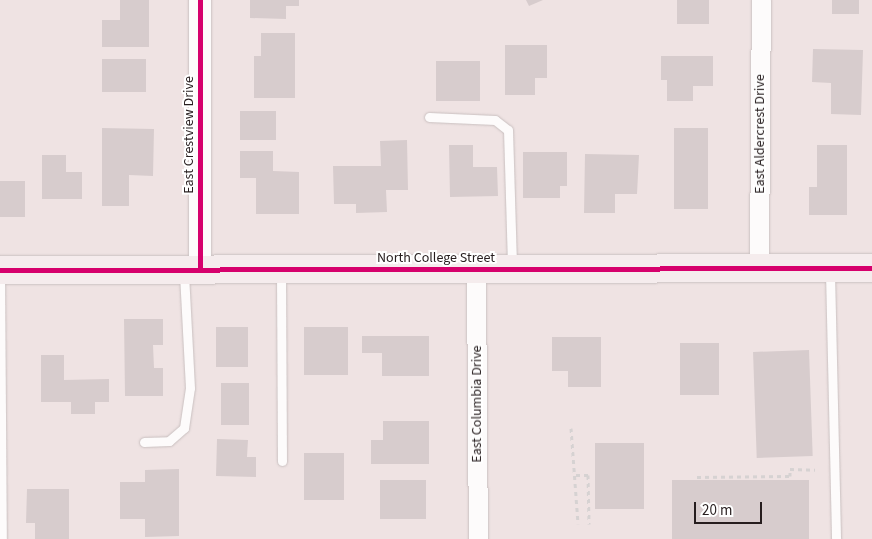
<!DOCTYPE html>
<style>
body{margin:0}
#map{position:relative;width:872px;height:539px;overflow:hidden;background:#efe3e3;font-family:"Source Sans 3",sans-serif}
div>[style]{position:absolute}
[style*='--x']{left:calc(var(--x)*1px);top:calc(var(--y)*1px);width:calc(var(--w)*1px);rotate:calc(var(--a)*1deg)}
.building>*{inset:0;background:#d7cccd;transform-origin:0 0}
.path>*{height:3px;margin-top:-1.5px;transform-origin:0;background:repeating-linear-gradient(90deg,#d6d2d2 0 4px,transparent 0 8px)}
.roads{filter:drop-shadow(0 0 1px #c9c0c0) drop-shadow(0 0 1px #c9c0c0)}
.service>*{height:9px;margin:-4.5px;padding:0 4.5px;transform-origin:4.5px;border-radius:4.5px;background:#fdfbfb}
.minor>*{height:19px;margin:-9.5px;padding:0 9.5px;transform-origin:9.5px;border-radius:9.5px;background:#fdfbfb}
.tertiary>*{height:22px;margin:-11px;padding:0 11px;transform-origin:11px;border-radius:11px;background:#fdfbfb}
.primary>*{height:28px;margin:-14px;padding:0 14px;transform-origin:14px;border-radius:14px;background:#f5eced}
.cycleway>*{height:5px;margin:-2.5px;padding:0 2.5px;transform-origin:2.5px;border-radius:2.5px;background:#d6006c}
span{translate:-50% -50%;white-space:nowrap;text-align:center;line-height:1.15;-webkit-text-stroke:4px #fff;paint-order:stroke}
.street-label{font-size:14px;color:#261d1e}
.scale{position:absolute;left:694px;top:502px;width:68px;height:22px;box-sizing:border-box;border:2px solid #261d1e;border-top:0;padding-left:6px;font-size:15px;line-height:18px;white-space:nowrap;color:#261d1e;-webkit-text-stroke:4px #fff;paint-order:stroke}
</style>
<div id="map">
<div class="building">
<div style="clip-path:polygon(120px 0,149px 0,149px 47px,102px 47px,102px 20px,120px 20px)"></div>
<div style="clip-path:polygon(250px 0,299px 0,299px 6px,286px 6px,286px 19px,250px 18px)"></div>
<div style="clip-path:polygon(526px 0,543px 0,529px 6px)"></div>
<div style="left:677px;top:0;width:32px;height:24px"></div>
<div style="left:832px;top:0;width:27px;height:14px"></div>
<div style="clip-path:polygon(261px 33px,295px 33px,295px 98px,254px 98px,254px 56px,261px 56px)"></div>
<div style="clip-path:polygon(505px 45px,547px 45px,547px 78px,535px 78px,535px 95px,505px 95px)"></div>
<div style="clip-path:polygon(813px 49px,863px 50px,861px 115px,831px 114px,831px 83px,812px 82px)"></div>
<div style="clip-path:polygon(661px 56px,713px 56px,713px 86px,693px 86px,693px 101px,667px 101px,667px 80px,661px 80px)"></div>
<div style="left:102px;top:59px;width:44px;height:33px"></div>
<div style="left:436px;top:61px;width:44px;height:40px"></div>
<div style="left:240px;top:111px;width:36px;height:29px"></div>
<div style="clip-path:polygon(102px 128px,154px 129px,153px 176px,129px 175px,129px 206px,102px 206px)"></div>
<div style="left:674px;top:128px;width:34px;height:81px"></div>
<div style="clip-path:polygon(407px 140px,408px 190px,386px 190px,387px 212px,356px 213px,356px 204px,334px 204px,333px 166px,381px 166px,380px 141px)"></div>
<div style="clip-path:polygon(449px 145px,473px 145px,473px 167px,497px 167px,498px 196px,450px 197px)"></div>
<div style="clip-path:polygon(817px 145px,847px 145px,847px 215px,809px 215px,809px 187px,817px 187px)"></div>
<div style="clip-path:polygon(240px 151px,273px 151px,273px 171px,299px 172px,299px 214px,256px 214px,256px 178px,240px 178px)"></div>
<div style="clip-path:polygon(523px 152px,567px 152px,567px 186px,560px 186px,560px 198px,523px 198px)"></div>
<div style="clip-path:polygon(585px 154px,639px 155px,637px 194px,615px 194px,615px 213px,584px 213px)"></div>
<div style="clip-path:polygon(42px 155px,66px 155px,66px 172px,82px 172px,82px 199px,42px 199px)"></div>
<div style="left:0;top:181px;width:25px;height:36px"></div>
<div style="clip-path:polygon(124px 319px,163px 319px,163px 345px,153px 345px,154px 368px,163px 368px,163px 396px,125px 396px)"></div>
<div style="left:216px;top:327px;width:32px;height:40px"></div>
<div style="left:304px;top:327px;width:44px;height:48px"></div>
<div style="clip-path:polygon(362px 336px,429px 336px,429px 376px,382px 376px,382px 353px,362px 353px)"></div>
<div style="clip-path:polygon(552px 337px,601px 337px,601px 387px,568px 387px,568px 371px,552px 371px)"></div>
<div style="left:680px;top:343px;width:39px;height:52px"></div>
<div style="left:809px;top:350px;width:106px;height:56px;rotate:88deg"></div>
<div style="clip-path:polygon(41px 355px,64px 355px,64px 380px,109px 379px,109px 402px,95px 402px,95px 414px,71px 414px,71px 402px,41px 402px)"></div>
<div style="left:221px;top:383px;width:28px;height:42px"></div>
<div style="clip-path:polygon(383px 421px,429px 421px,429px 464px,371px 464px,371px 440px,383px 440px)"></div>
<div style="clip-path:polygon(217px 439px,248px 440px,247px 457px,256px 457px,256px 477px,216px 476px)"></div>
<div style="left:595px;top:443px;width:49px;height:66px"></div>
<div style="left:304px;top:453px;width:40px;height:47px"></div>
<div style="clip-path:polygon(179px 469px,179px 536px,145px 537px,145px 519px,120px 519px,120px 482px,145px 482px,145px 470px)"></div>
<div style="left:380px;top:480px;width:46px;height:39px"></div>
<div style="left:809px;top:480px;width:59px;height:137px;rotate:90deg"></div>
<div style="clip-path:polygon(27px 489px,69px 489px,69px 539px,35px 539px,35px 523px,26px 523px)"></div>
</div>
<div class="path">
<div style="--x:571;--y:428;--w:96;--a:85.8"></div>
<div style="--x:576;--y:475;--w:12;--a:0"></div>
<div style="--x:588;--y:475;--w:49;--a:88.8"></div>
<div style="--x:697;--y:477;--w:93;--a:-0.6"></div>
<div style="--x:790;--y:476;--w:7;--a:-90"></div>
<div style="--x:790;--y:469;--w:25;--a:2"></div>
</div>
<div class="roads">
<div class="service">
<div style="--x:429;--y:117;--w:66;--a:2.6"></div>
<div style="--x:495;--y:120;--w:16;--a:38"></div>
<div style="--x:508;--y:130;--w:137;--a:88.3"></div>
<div style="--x:0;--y:272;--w:267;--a:89.6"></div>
<div style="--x:830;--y:272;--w:267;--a:88.7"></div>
<div style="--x:281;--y:273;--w:188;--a:89.7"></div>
<div style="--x:144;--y:442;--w:25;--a:-2"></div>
<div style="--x:169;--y:441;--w:20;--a:-41"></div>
<div style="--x:184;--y:428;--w:40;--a:-81.5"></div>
<div style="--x:190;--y:388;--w:115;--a:-93"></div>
</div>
<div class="minor">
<div style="--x:759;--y:268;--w:268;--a:-89.6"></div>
<div style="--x:476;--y:270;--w:269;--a:89.6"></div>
</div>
<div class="tertiary">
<div style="--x:200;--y:270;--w:270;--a:-90"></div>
</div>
<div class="primary">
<div style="--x:0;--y:270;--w:872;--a:-0.13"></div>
</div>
</div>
<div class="cycleway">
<div style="--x:0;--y:270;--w:872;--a:-0.13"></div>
<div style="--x:200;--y:270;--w:270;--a:-90"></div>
</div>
<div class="street-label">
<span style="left:760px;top:134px;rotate:-90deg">East Aldercrest Drive</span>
<span style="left:189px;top:135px;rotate:-90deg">East Crestview Drive</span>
<span style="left:436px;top:258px">North College Street</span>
<span style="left:477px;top:404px;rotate:-90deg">East Columbia Drive</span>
</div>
<div class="scale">20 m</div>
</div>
